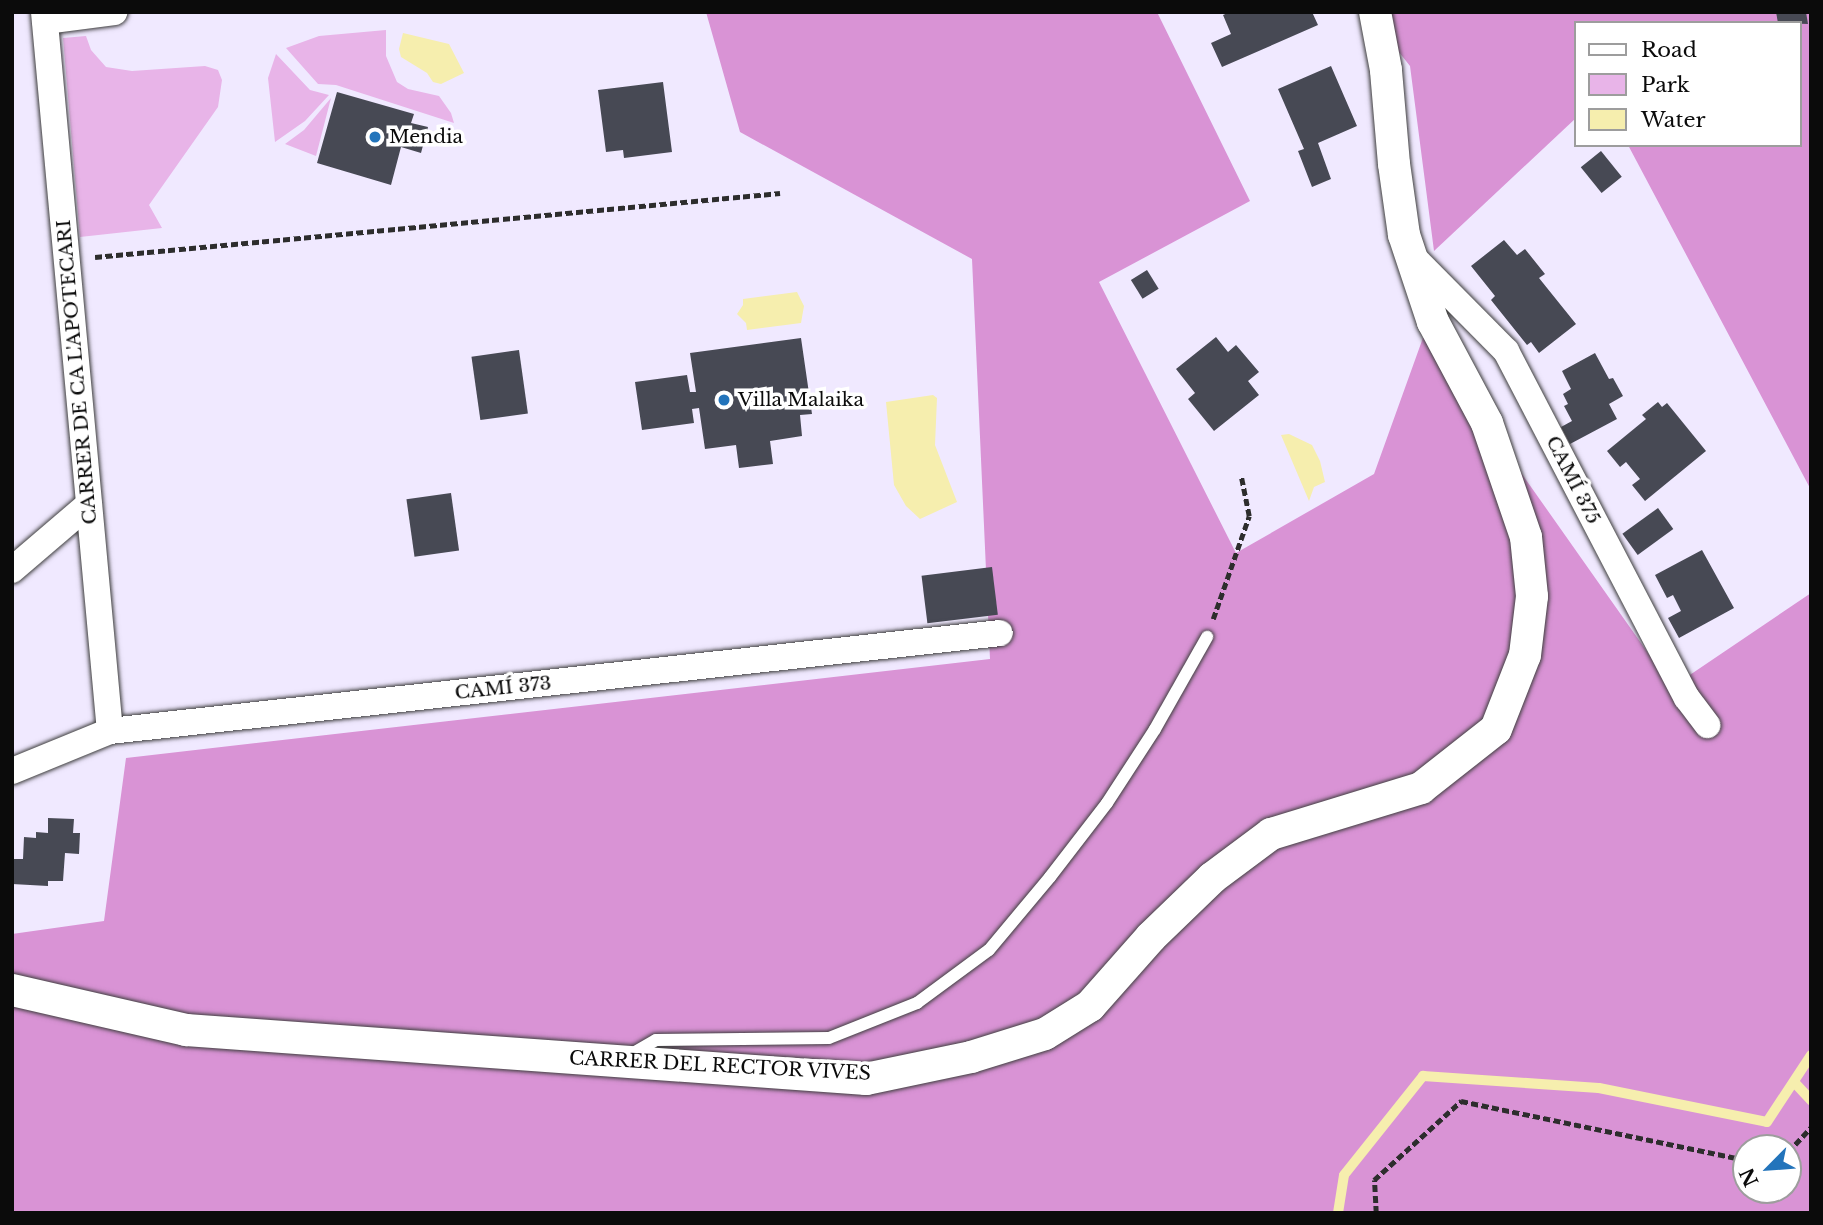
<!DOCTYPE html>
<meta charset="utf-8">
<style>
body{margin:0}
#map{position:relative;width:1823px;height:1225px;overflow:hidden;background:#f0e9ff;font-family:"Libre Baskerville",serif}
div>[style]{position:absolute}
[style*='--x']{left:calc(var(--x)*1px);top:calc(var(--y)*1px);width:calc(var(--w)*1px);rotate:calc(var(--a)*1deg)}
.green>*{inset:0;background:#e8b4e8}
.forest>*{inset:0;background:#d993d5}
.water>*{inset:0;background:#f6eeae}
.stream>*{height:10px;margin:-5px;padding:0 5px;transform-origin:5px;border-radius:5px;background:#f6eeae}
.building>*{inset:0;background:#474954;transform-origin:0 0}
.path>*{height:4.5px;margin-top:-2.25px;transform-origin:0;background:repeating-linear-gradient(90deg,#2d2d2d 0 7px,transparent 0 10.5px)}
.roads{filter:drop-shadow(0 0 2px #3e3e3e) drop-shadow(0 0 2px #3e3e3e)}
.service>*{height:12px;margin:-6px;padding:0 6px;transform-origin:6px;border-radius:6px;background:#fff}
.minor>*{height:26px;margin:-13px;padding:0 13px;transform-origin:13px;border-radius:13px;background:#fff}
.tertiary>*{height:32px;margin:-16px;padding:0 16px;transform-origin:16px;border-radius:16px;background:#fff}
.dots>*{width:19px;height:19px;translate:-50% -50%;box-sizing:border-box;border:4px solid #fff;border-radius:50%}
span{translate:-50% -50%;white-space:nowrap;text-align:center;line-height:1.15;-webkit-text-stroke:7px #fff;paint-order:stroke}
.poi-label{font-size:19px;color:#0b0b0b}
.left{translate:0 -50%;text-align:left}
.street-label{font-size:19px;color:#0b0b0b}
.frame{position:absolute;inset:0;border:14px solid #0b0b0b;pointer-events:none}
.legend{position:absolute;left:1574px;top:21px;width:228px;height:126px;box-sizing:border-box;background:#fff;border:2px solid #9d9d9d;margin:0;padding:9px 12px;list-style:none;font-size:21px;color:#0b0b0b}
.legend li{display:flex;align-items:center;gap:14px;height:35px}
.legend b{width:35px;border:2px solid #9d9d9d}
.north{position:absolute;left:1732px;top:1134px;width:70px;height:70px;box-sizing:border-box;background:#fff;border:2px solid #9d9d9d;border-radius:50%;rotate:245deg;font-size:19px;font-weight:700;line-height:28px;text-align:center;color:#0b0b0b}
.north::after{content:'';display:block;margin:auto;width:24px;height:32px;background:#2374bb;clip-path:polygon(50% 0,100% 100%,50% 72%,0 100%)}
</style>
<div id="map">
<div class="green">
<div style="clip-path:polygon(386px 30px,386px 56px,397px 82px,408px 89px,439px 96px,451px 113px,454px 123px,336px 85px,318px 84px,286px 48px,319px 36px)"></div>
<div style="clip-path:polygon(86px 36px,91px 50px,106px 67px,132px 71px,205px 66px,218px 70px,222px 80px,218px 107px,149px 205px,162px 228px,80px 237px,63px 38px)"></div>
<div style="clip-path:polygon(276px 54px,310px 90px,329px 95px,305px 121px,275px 142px,268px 78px)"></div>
<div style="clip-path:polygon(331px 98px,316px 156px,285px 144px,304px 130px)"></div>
</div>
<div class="forest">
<div style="clip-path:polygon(evenodd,706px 12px,1157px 12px,1250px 201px,1099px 282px,1236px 553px,1374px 474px,1424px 335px,1672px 687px,1811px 593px,1811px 1213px,12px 1213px,12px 934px,104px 921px,126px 758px,990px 659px,972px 259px,740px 132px,706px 12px,1746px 1148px,1788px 1148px,1788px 1190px,1746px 1190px,1746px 1148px)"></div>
<div style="clip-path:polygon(1367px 12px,1811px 12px,1811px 490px,1628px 145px,1800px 145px,1800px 23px,1576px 23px,1576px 118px,1434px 251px,1410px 66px)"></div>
</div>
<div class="water">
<div style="clip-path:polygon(403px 33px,449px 44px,464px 73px,441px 84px,433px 82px,427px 73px,401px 57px,399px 49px)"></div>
<div style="clip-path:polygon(797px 292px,804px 306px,801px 323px,747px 330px,746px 323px,737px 314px,743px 305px,743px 299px)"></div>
<div style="clip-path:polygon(933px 395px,937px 398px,935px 445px,957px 502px,920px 519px,906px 506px,894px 485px,886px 402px)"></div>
<div style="clip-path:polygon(1289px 434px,1312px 445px,1320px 461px,1325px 482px,1314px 487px,1309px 501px,1281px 435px)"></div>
</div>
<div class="stream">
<div style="--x:1794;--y:1082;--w:25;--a:47"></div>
<div style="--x:1338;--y:1213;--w:38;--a:-81"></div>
<div style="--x:1344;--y:1175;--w:127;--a:-51.4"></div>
<div style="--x:1423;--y:1076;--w:176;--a:3.9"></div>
<div style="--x:1599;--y:1088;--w:171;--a:11.4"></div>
<div style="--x:1767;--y:1122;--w:80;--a:-56.7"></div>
</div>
<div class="building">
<div style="clip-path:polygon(1230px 12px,1312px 12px,1318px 25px,1222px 67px,1211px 43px,1231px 34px,1223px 15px)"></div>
<div style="clip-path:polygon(1776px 12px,1806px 12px,1808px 24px,1778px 23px)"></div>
<div style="clip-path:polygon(1331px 66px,1357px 126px,1318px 143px,1331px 179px,1312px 187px,1298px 151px,1304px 149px,1278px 89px)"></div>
<div style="clip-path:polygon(663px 82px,672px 152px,624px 158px,623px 150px,606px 152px,598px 90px)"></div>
<div style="clip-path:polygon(337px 92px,414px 114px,411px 123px,428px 127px,421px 153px,401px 147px,391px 185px,317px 163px)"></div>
<div style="left:1601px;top:151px;width:33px;height:26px;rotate:51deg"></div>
<div style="clip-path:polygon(1504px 240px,1517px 255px,1525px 249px,1545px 274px,1539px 278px,1576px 324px,1539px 353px,1531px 342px,1527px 345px,1491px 300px,1495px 296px,1471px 266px)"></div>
<div style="left:1147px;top:270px;width:22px;height:19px;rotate:58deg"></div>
<div style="clip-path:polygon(1216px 337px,1228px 352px,1236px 345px,1259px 372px,1248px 381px,1259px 395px,1214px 431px,1188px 399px,1195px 393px,1176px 369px)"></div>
<div style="clip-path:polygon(801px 338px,812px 414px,800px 415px,802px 436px,770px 441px,773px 464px,739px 468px,736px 445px,705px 449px,699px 408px,692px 409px,694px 423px,642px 430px,635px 382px,687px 375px,690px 392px,696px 392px,690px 353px)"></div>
<div style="left:519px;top:350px;width:64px;height:48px;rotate:82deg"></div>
<div style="clip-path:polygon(1595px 353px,1609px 379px,1613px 378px,1623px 396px,1609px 404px,1617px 419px,1570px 444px,1561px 427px,1572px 421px,1564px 406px,1568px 404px,1563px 394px,1571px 389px,1562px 371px)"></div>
<div style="clip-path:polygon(1658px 402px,1662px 407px,1667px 403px,1706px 451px,1645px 501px,1632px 485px,1640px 479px,1626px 462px,1620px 467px,1607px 451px,1646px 419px,1642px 415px)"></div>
<div style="left:451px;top:493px;width:58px;height:45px;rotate:82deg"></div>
<div style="left:1658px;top:508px;width:26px;height:44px;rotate:54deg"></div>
<div style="clip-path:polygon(1702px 550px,1734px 608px,1679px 638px,1668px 618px,1681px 611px,1673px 595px,1667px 598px,1655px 575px)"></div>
<div style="left:992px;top:567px;width:48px;height:71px;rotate:83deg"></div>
<div style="clip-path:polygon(48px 818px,74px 819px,73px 833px,80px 833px,79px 854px,65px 853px,63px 881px,48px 881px,48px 886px,12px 884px,13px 859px,23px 859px,24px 837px,36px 838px,36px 832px,48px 833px)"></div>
</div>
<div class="path">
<div style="--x:95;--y:257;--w:688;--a:-5.34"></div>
<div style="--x:1213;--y:619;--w:109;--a:-70.7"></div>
<div style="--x:1249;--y:516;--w:41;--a:-101.3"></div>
<div style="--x:1788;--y:1152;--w:34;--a:-47"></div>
<div style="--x:1376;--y:1213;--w:33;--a:-93"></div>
<div style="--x:1374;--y:1180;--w:118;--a:-42.2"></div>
<div style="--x:1461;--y:1101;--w:291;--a:11.7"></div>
</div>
<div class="roads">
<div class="service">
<div style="--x:630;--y:1055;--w:30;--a:-30"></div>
<div style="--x:656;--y:1040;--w:173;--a:-0.7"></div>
<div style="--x:829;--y:1038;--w:95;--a:-21.7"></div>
<div style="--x:917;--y:1003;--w:89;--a:-36.4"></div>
<div style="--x:989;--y:950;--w:95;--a:-50.1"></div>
<div style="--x:1050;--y:877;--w:93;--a:-52.4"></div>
<div style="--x:1107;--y:803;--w:88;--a:-57"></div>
<div style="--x:1155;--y:729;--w:106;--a:-60.5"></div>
</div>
<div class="minor">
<div style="--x:44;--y:12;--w:722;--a:84.76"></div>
<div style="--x:45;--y:21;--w:70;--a:-7.4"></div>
<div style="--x:1412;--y:256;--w:134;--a:45.3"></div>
<div style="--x:1506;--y:351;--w:391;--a:62.5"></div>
<div style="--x:1687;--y:698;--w:34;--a:53"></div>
<div style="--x:12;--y:570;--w:101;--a:-40.6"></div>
<div style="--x:12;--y:771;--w:106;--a:-22.2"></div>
<div style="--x:110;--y:731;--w:895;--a:-6.28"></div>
</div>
<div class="tertiary">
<div style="--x:12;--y:990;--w:179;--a:12.9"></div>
<div style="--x:186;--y:1030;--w:682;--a:4.12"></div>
<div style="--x:866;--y:1079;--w:107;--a:-11.8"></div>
<div style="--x:971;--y:1057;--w:77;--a:-17.3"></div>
<div style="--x:1045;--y:1034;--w:53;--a:-31.9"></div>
<div style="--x:1090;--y:1006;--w:92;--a:-48.5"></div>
<div style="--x:1151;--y:937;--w:85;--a:-44"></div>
<div style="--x:1212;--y:878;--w:74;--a:-36.7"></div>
<div style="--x:1271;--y:834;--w:157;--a:-17"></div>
<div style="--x:1421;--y:788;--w:95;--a:-38.2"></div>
<div style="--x:1496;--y:729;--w:79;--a:-68.6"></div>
<div style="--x:1525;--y:655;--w:59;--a:-83.2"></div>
<div style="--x:1532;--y:596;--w:59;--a:-95.8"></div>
<div style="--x:1526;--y:537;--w:120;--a:-108.9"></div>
<div style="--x:1487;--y:423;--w:115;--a:-118.1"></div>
<div style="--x:1433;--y:322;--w:92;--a:-108.4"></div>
<div style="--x:1404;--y:235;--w:72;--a:-98"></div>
<div style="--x:1394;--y:164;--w:94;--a:-94.9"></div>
<div style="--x:1386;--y:70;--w:59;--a:-100.7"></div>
</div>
</div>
<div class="dots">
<div style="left:375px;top:137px;background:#2374bb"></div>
<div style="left:724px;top:400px;background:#2374bb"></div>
</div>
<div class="poi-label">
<span class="left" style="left:389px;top:137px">Mendia</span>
<span class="left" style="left:738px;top:400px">Villa Malaika</span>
</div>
<div class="street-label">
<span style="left:77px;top:372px;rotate:-95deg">CARRER DE CA L'APOTECARI</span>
<span style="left:1573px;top:480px;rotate:63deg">CAMÍ 375</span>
<span style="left:503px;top:688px;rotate:-6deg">CAMÍ 373</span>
<span style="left:720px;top:1066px;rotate:3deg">CARRER DEL RECTOR VIVES</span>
</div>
<div class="frame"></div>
<ul class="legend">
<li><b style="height:9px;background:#fff"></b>Road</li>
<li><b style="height:19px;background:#e8b4e8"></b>Park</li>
<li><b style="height:19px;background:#f6eeae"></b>Water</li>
</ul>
<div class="north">N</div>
</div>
